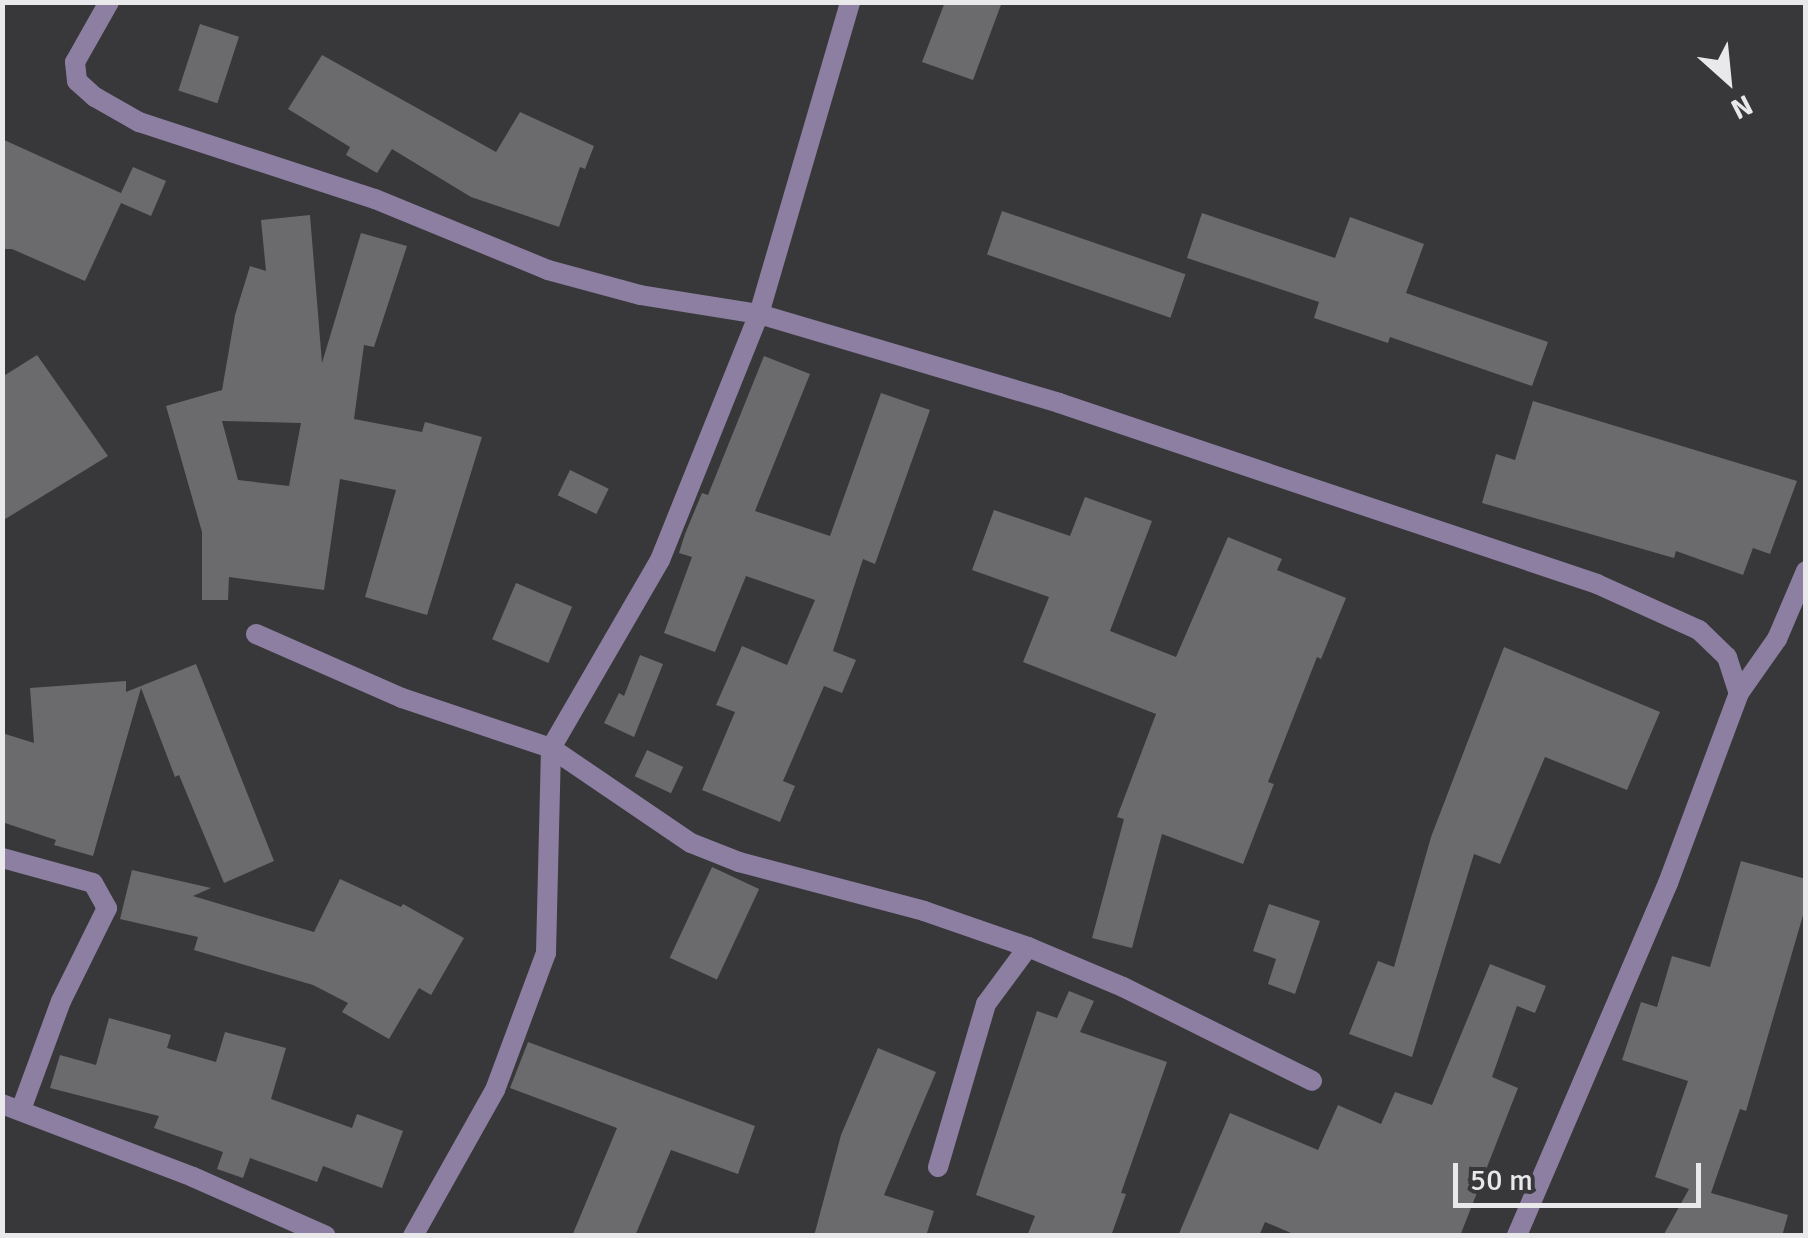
<!DOCTYPE html>
<style>
body{margin:0}
#map{position:relative;width:1808px;height:1238px;overflow:hidden;background:#38373a;font-family:Signika,sans-serif}
div>[style]{position:absolute}
[style*='--x']{left:calc(var(--x)*1px);top:calc(var(--y)*1px);width:calc(var(--w)*1px);rotate:calc(var(--a)*1deg)}
.building>*{inset:0;background:#6b6a6d;transform-origin:0 0}
.minor>*{height:20px;margin:-10px;padding:0 10px;transform-origin:10px;border-radius:10px;background:#8c7fa1}
span{translate:-50% -50%;white-space:nowrap;text-align:center;line-height:1.15;-webkit-text-stroke:8px #38373a;paint-order:stroke}
.frame{position:absolute;inset:0;border:5px solid #e9e8ea;pointer-events:none}
.north{position:absolute;left:1678px;top:30px;width:100px;height:100px;-webkit-text-stroke:8px #38373a;paint-order:stroke;rotate:153deg;font-size:28px;font-weight:700;line-height:40px;text-align:center;color:#e9e8ea}
.north::after{content:'';display:block;margin:auto;width:35px;height:45px;background:#e9e8ea;clip-path:polygon(50% 0,100% 100%,50% 72%,0 100%)}
.scale{position:absolute;left:1453px;top:1163px;width:248px;height:45px;box-sizing:border-box;border:5px solid #e9e8ea;border-top:0;padding-left:12px;font-size:30px;line-height:35px;white-space:nowrap;color:#e9e8ea;-webkit-text-stroke:8px #38373a;paint-order:stroke}
</style>
<div id="map">
<div class="building">
<div style="clip-path:polygon(945px 2px,1002px 2px,973px 80px,922px 62px)"></div>
<div style="left:200px;top:24px;width:41px;height:70px;rotate:18deg"></div>
<div style="clip-path:polygon(322px 55px,496px 152px,520px 112px,594px 146px,585px 169px,580px 167px,559px 227px,471px 197px,392px 149px,377px 173px,346px 155px,350px 147px,288px 109px)"></div>
<div style="clip-path:polygon(2px 139px,121px 193px,133px 167px,166px 181px,151px 216px,121px 203px,85px 281px,12px 249px,2px 249px)"></div>
<div style="left:1002px;top:211px;width:194px;height:46px;rotate:19deg"></div>
<div style="clip-path:polygon(1202px 213px,1335px 258px,1350px 217px,1424px 244px,1406px 293px,1548px 342px,1532px 386px,1390px 337px,1388px 343px,1314px 318px,1319px 302px,1187px 258px)"></div>
<div style="clip-path:polygon(evenodd,310px 215px,322px 363px,361px 233px,407px 246px,374px 347px,364px 345px,354px 419px,422px 432px,425px 422px,482px 437px,427px 615px,365px 597px,396px 490px,340px 479px,324px 590px,229px 577px,228px 600px,202px 600px,202px 532px,166px 406px,222px 390px,235px 315px,250px 266px,266px 271px,261px 220px,310px 215px,222px 421px,301px 423px,289px 486px,238px 480px,222px 421px)"></div>
<div style="clip-path:polygon(37px 355px,108px 456px,2px 521px,2px 377px)"></div>
<div style="clip-path:polygon(764px 356px,810px 374px,755px 511px,830px 536px,881px 393px,930px 410px,875px 564px,863px 559px,833px 651px,856px 660px,842px 693px,824px 686px,783px 781px,795px 786px,780px 822px,702px 790px,735px 712px,716px 705px,742px 646px,787px 665px,815px 600px,746px 576px,715px 652px,664px 633px,692px 557px,679px 553px,685px 534px,702px 493px,708px 495px)"></div>
<div style="clip-path:polygon(1533px 401px,1797px 481px,1770px 554px,1753px 548px,1743px 575px,1676px 551px,1674px 558px,1482px 503px,1496px 454px,1515px 460px)"></div>
<div style="left:570px;top:470px;width:43px;height:28px;rotate:26deg"></div>
<div style="clip-path:polygon(1085px 497px,1152px 521px,1110px 631px,1176px 657px,1228px 537px,1282px 559px,1277px 570px,1346px 598px,1321px 659px,1317px 657px,1268px 782px,1274px 784px,1243px 864px,1162px 834px,1132px 948px,1092px 938px,1124px 819px,1117px 817px,1156px 714px,1023px 662px,1049px 597px,972px 570px,994px 510px,1070px 536px)"></div>
<div style="left:516px;top:583px;width:61px;height:61px;rotate:23deg"></div>
<div style="clip-path:polygon(1504px 647px,1660px 712px,1627px 790px,1545px 757px,1500px 864px,1474px 854px,1412px 1057px,1349px 1034px,1378px 961px,1394px 967px,1431px 837px)"></div>
<div style="clip-path:polygon(640px 655px,663px 664px,634px 737px,604px 723px,619px 693px,624px 696px)"></div>
<div style="clip-path:polygon(196px 664px,274px 861px,224px 883px,179px 775px,175px 777px,141px 688px,93px 856px,54px 845px,56px 840px,2px 822px,2px 733px,34px 743px,30px 688px,126px 681px,126px 692px)"></div>
<div style="left:647px;top:750px;width:40px;height:29px;rotate:25deg"></div>
<div style="clip-path:polygon(1741px 861px,1806px 879px,1806px 905px,1746px 1111px,1740px 1109px,1711px 1193px,1788px 1215px,1782px 1236px,1663px 1236px,1689px 1189px,1655px 1177px,1688px 1081px,1622px 1060px,1641px 1002px,1657px 1007px,1672px 956px,1710px 967px)"></div>
<div style="left:712px;top:867px;width:52px;height:100px;rotate:25deg"></div>
<div style="clip-path:polygon(132px 870px,211px 888px,193px 896px,314px 932px,340px 879px,401px 907px,403px 904px,464px 938px,431px 995px,419px 988px,389px 1039px,342px 1012px,348px 1003px,313px 985px,194px 950px,198px 937px,120px 919px)"></div>
<div style="clip-path:polygon(1269px 904px,1320px 921px,1295px 994px,1268px 984px,1276px 959px,1253px 951px)"></div>
<div style="clip-path:polygon(1490px 964px,1546px 986px,1535px 1013px,1517px 1006px,1492px 1077px,1518px 1088px,1460px 1236px,1298px 1236px,1265px 1222px,1259px 1236px,1178px 1236px,1230px 1113px,1318px 1150px,1338px 1105px,1381px 1124px,1395px 1092px,1432px 1105px)"></div>
<div style="clip-path:polygon(1069px 991px,1094px 1001px,1080px 1032px,1167px 1062px,1121px 1193px,1126px 1194px,1111px 1236px,1027px 1236px,1035px 1216px,976px 1195px,1037px 1011px,1057px 1018px)"></div>
<div style="clip-path:polygon(109px 1018px,171px 1035px,167px 1048px,216px 1062px,225px 1032px,286px 1048px,271px 1099px,352px 1128px,357px 1114px,403px 1131px,382px 1188px,323px 1166px,317px 1182px,250px 1158px,243px 1178px,217px 1169px,223px 1152px,154px 1128px,159px 1116px,50px 1088px,60px 1055px,96px 1065px)"></div>
<div style="clip-path:polygon(528px 1042px,755px 1126px,738px 1174px,671px 1150px,635px 1236px,572px 1236px,617px 1128px,510px 1088px)"></div>
<div style="clip-path:polygon(878px 1048px,936px 1072px,884px 1195px,934px 1211px,926px 1236px,814px 1236px,841px 1135px)"></div>
</div>
<div class="minor">
<div style="--x:109;--y:2;--w:69;--a:119.5"></div>
<div style="--x:75;--y:62;--w:19;--a:84"></div>
<div style="--x:77;--y:81;--w:24;--a:42"></div>
<div style="--x:95;--y:97;--w:51;--a:29.6"></div>
<div style="--x:139;--y:122;--w:248;--a:18.1"></div>
<div style="--x:375;--y:199;--w:187;--a:22.3"></div>
<div style="--x:548;--y:270;--w:95;--a:15.2"></div>
<div style="--x:640;--y:295;--w:121;--a:9.1"></div>
<div style="--x:759;--y:314;--w:313;--a:16.5"></div>
<div style="--x:1059;--y:403;--w:568;--a:18.59"></div>
<div style="--x:1597;--y:584;--w:112;--a:24.3"></div>
<div style="--x:1699;--y:630;--w:39;--a:44"></div>
<div style="--x:1727;--y:657;--w:38;--a:72"></div>
<div style="--x:1739;--y:693;--w:203;--a:110.5"></div>
<div style="--x:1668;--y:883;--w:384;--a:113.2"></div>
<div style="--x:256;--y:634;--w:159;--a:23.7"></div>
<div style="--x:402;--y:698;--w:157;--a:18.6"></div>
<div style="--x:551;--y:748;--w:169;--a:34.2"></div>
<div style="--x:691;--y:843;--w:52;--a:21.6"></div>
<div style="--x:739;--y:862;--w:191;--a:14.8"></div>
<div style="--x:924;--y:911;--w:110;--a:19.1"></div>
<div style="--x:1028;--y:947;--w:71;--a:126.4"></div>
<div style="--x:986;--y:1004;--w:170;--a:106.4"></div>
<div style="--x:1739;--y:693;--w:66;--a:-54.9"></div>
<div style="--x:1777;--y:639;--w:74;--a:-66.9"></div>
<div style="--x:2;--y:858;--w:94;--a:15.4"></div>
<div style="--x:93;--y:883;--w:29;--a:61"></div>
<div style="--x:107;--y:908;--w:104;--a:116.3"></div>
<div style="--x:61;--y:1001;--w:116;--a:110.2"></div>
<div style="--x:1028;--y:947;--w:103;--a:22.8"></div>
<div style="--x:1123;--y:987;--w:211;--a:26.4"></div>
<div style="--x:2;--y:1104;--w:204;--a:20.9"></div>
<div style="--x:193;--y:1177;--w:145;--a:23.9"></div>
<div style="--x:413;--y:1236;--w:167;--a:-60.7"></div>
<div style="--x:495;--y:1090;--w:146;--a:-69.6"></div>
<div style="--x:546;--y:953;--w:205;--a:-88.6"></div>
<div style="--x:551;--y:748;--w:217;--a:-59.9"></div>
<div style="--x:660;--y:560;--w:265;--a:-68.1"></div>
<div style="--x:759;--y:314;--w:325;--a:-73.7"></div>
</div>
<div class="frame"></div>
<div class="north">N</div>
<div class="scale">50 m</div>
</div>
